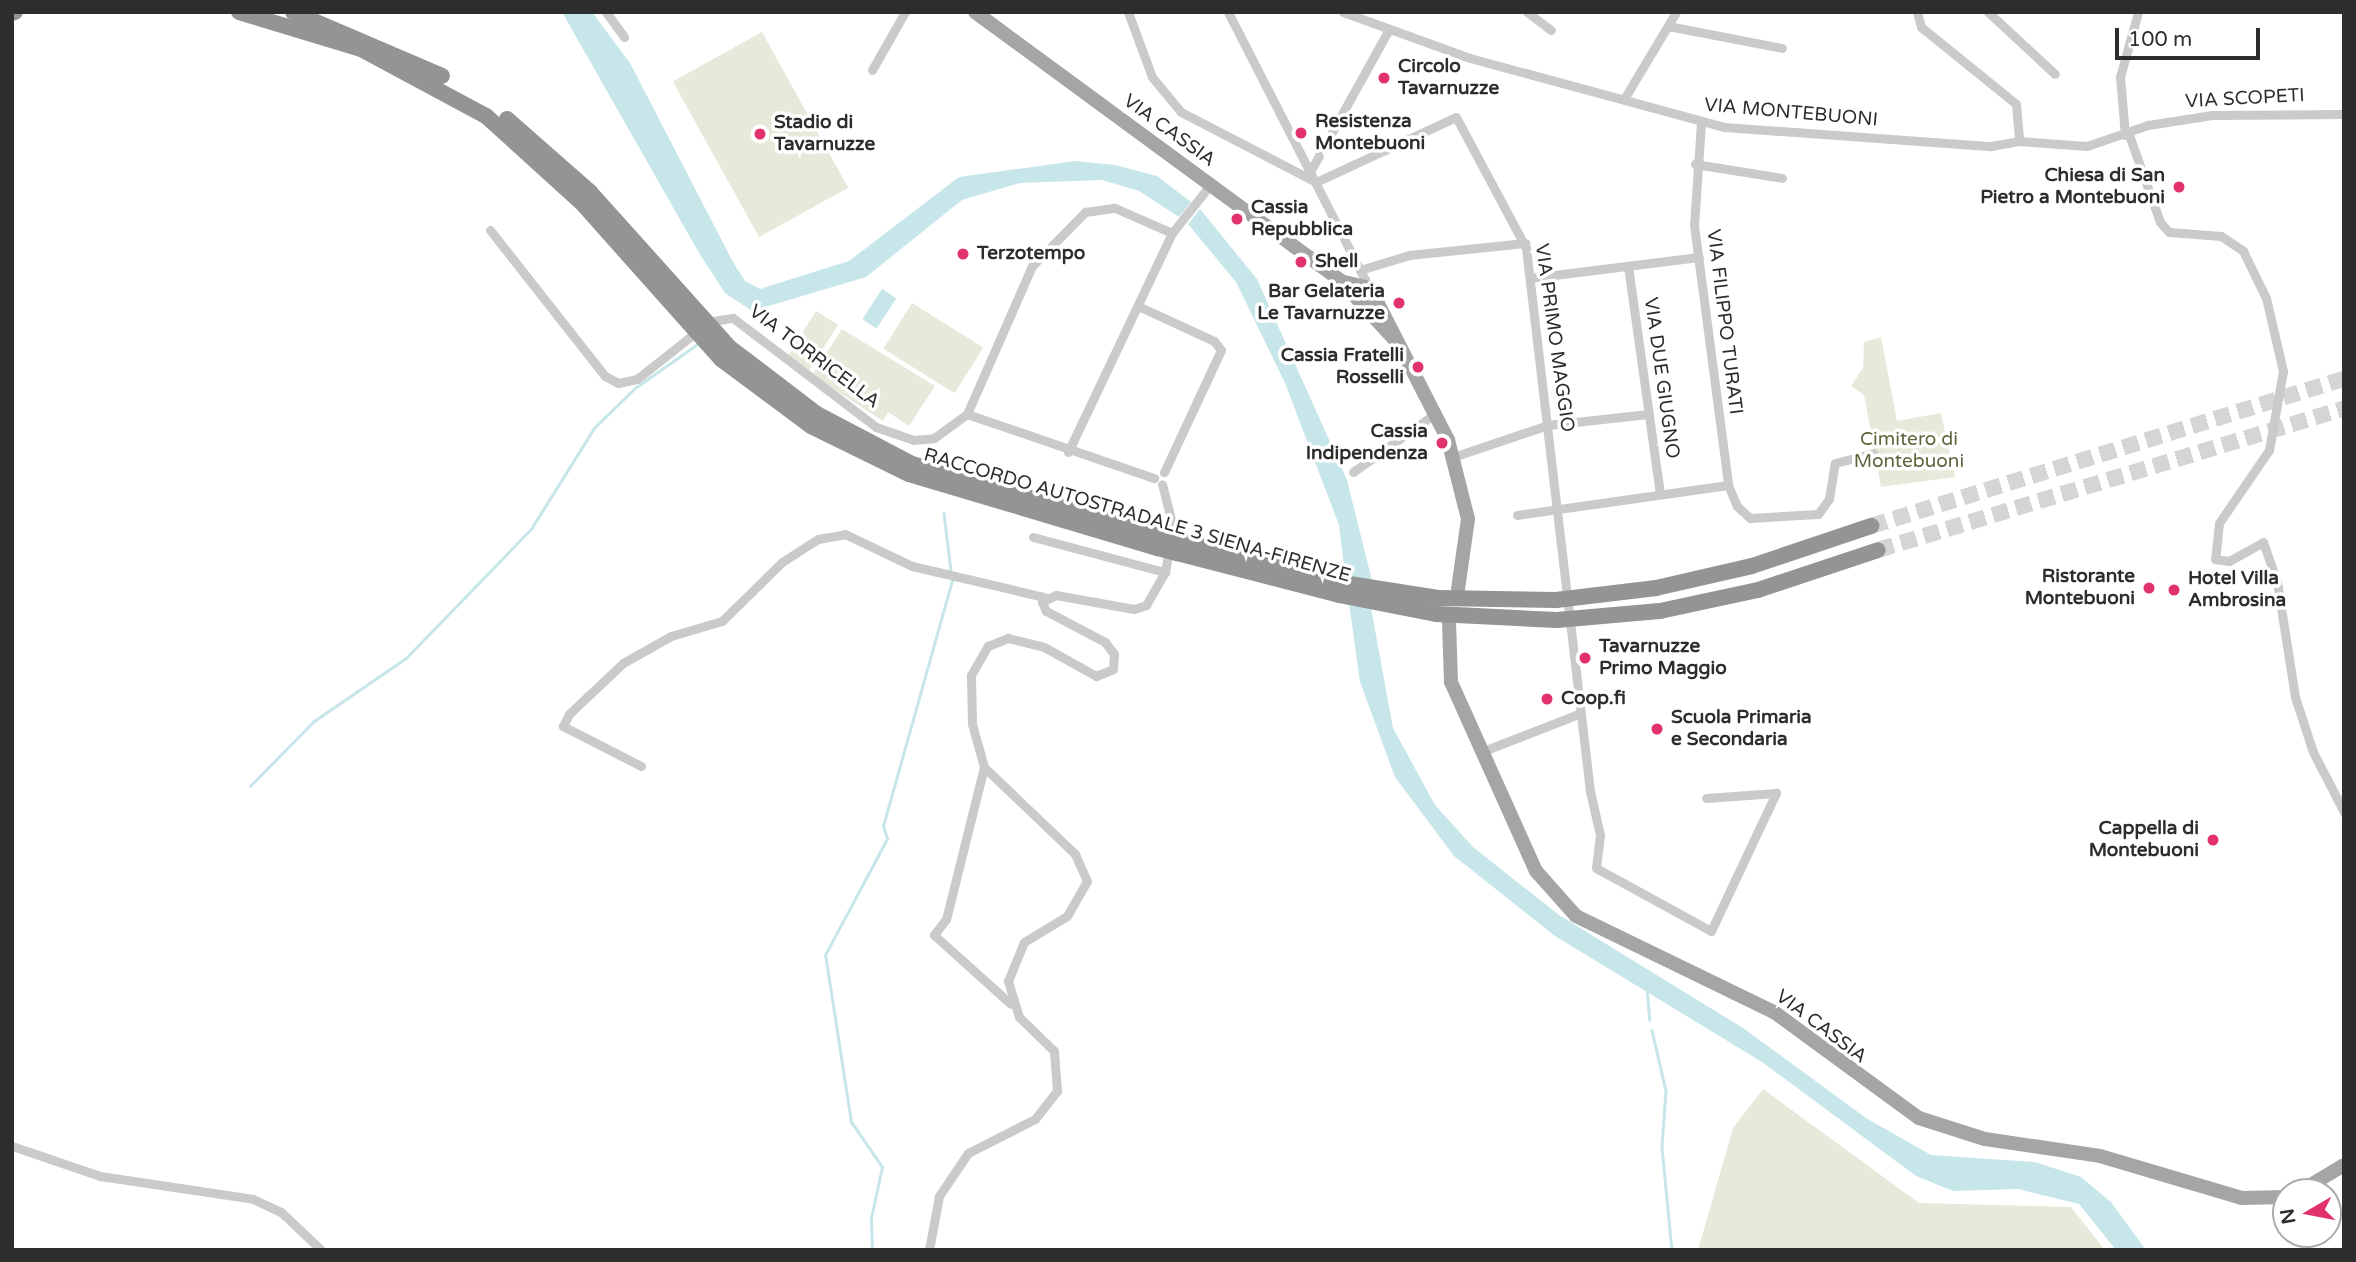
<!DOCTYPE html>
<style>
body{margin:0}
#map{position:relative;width:2356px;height:1262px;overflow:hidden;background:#fff;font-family:"Varela Round",sans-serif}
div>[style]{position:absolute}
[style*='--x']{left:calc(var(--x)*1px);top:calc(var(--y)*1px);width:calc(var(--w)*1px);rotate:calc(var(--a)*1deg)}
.green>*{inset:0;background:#e7eada;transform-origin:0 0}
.water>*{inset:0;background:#c7e6ea;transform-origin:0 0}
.stream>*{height:2.5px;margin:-1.25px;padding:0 1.25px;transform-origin:1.25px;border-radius:1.25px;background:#c7e6ea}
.highway-tunnel>*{height:16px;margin-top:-8px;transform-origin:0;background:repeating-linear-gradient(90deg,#d5d5d5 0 16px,transparent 0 24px)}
.street>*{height:9px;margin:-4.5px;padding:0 4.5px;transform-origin:4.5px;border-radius:4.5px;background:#cacaca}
.primary>*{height:14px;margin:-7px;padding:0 7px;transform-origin:7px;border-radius:7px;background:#a5a5a5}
.highway>*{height:16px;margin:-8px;padding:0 8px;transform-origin:8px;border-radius:8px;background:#949494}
.highway-bridge>*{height:16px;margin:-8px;padding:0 8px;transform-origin:8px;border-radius:8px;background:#949494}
.dots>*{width:19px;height:19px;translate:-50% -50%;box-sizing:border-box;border:4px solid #fff;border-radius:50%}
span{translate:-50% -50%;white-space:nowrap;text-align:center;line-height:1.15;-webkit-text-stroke:7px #fff;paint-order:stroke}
.poi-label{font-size:19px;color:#2d2d2d;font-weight:700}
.left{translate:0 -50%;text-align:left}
.right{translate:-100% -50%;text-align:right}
.street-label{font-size:19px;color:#2d2d2d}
.park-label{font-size:19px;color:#5c673c}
.frame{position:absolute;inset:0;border:14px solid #2d2d2d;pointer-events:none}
.north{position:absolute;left:2272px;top:1178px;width:70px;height:70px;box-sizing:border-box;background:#fff;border:2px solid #ababab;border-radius:50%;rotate:260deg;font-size:19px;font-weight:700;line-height:28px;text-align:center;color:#2d2d2d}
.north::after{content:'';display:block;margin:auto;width:24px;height:32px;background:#e1326f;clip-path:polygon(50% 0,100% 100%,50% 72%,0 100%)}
.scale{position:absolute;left:2115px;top:28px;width:145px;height:32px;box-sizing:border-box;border:4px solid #2d2d2d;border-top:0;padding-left:9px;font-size:21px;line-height:24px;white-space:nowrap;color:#2d2d2d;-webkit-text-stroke:5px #fff;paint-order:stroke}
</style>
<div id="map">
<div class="green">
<div style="left:762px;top:32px;width:178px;height:102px;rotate:61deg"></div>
<div style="left:912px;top:303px;width:84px;height:54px;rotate:32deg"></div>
<div style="left:816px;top:311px;width:26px;height:56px;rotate:32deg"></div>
<div style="clip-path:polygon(842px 329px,935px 386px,909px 426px,888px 412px,883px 421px,812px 375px)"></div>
<div style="clip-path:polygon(1881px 337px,1897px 421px,1941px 413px,1955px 477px,1881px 487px,1864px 395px,1851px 386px,1863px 368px,1864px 342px)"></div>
<div style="clip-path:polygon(1763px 1089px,1919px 1203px,2071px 1207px,2105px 1250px,1698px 1250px,1733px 1128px)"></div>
</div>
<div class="water">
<div style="clip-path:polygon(562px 12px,592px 12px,630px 63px,733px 262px,745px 281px,760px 289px,849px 261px,959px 177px,1075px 161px,1115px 165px,1157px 176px,1191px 202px,1179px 217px,1139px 191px,1102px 180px,1020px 183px,962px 200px,866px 277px,752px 311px,725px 293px,699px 253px)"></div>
<div style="clip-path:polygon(1200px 209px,1257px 279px,1347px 480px,1372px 581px,1345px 575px,1339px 525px,1285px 383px,1236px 282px,1188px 224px)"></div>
<div style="left:882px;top:289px;width:17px;height:36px;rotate:33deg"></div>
<div style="clip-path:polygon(1349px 603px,1371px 608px,1393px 728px,1435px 805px,1473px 847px,1559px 915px,1743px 1028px,1866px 1118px,1931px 1155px,2035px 1162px,2081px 1177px,2111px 1202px,2146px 1250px,2116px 1250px,2079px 1204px,2018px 1189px,1953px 1191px,1916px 1176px,1762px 1062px,1555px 936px,1454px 856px,1395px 777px,1360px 682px)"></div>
</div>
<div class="stream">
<div style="--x:944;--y:513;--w:58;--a:83.1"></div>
<div style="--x:250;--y:786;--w:91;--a:-45.4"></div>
<div style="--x:314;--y:721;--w:112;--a:-34.4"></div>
<div style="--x:406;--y:658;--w:180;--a:-45.9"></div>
<div style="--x:531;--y:529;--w:119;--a:-58"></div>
<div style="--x:594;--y:428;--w:57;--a:-44.3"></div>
<div style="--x:635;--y:388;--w:75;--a:-35.2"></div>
<div style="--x:1647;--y:988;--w:32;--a:85"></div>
<div style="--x:1652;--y:1030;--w:63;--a:77.1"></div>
<div style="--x:1666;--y:1091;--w:56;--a:94.1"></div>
<div style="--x:1662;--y:1147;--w:103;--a:84.5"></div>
<div style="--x:12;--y:1248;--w:9;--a:13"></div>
<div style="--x:872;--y:1250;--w:32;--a:-92"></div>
<div style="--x:871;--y:1218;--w:52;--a:-77.8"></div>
<div style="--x:882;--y:1167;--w:55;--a:-124.6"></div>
<div style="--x:851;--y:1122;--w:169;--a:-98.8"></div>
<div style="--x:825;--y:955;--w:132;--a:-61.9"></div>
<div style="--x:887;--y:839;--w:14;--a:-107"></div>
<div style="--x:883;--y:826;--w:255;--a:-74.3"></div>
</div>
<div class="highway-tunnel">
<div style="--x:1871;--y:526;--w:495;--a:-17.3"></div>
<div style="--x:1878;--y:550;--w:487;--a:-16.9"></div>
</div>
<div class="street">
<div style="--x:606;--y:12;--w:31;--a:54"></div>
<div style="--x:1128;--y:12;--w:69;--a:69.7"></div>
<div style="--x:1152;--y:77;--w:45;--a:50.4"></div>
<div style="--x:1181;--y:112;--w:152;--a:27.4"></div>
<div style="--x:1228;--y:12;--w:308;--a:62.9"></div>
<div style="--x:1343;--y:12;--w:135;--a:19.9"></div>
<div style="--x:1470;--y:58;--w:263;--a:15.2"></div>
<div style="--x:1724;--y:127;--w:268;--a:4.1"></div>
<div style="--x:1991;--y:146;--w:28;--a:-10"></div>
<div style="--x:2019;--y:141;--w:68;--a:4.2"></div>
<div style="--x:2087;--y:146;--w:65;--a:-19"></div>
<div style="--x:2148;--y:125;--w:65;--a:-8.9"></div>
<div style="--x:2212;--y:115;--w:132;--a:-0.4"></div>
<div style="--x:1527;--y:12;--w:30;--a:37"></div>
<div style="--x:1917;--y:12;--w:16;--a:75"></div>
<div style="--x:1921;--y:27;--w:122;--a:39"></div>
<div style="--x:2016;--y:104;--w:37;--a:85"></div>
<div style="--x:1988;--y:12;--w:91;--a:42.8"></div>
<div style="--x:1668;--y:26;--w:116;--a:10.9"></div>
<div style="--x:872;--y:70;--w:67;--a:-60.4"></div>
<div style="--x:1624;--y:99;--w:101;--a:-59.1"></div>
<div style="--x:1701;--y:123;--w:102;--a:93.9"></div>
<div style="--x:1694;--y:225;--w:262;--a:82.5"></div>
<div style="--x:1728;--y:485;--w:23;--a:67"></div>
<div style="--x:1737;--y:506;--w:18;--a:43"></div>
<div style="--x:1750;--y:518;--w:68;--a:-3.4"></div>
<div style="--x:1818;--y:514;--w:19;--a:-54"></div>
<div style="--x:1829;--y:499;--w:36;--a:-81"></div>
<div style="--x:1835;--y:463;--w:40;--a:-14.4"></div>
<div style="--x:2125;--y:135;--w:58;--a:-94.9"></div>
<div style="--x:2120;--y:77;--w:67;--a:-74.5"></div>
<div style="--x:2129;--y:135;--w:92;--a:70.4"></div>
<div style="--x:2160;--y:222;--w:13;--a:48"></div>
<div style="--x:2169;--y:232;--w:52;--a:4.4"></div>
<div style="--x:2221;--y:236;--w:27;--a:34"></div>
<div style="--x:2243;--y:251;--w:52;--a:63.9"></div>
<div style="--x:2266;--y:298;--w:75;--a:76.9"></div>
<div style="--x:2283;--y:371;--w:80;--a:100"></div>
<div style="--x:2269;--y:450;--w:88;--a:124.4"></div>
<div style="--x:2219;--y:523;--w:36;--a:96"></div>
<div style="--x:2215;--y:559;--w:14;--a:8"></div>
<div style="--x:2229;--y:561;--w:39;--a:-29"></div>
<div style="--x:2263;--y:542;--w:42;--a:70.7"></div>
<div style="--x:2277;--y:582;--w:116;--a:81.1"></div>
<div style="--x:2295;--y:697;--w:58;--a:71.9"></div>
<div style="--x:2313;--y:752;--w:68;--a:62.7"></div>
<div style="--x:1695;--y:164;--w:88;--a:9.1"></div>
<div style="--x:1311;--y:170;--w:161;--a:-61"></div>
<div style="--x:1316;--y:182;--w:154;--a:-24.9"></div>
<div style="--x:1456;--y:117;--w:149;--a:61.9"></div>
<div style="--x:1526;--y:248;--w:547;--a:83.28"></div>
<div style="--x:1590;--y:791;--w:45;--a:77.2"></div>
<div style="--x:1600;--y:835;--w:33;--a:97"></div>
<div style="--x:1596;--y:868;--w:131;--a:28.7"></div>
<div style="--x:1711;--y:931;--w:153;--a:-64.8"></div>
<div style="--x:1776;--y:793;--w:70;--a:175.9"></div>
<div style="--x:490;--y:230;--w:186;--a:51.8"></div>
<div style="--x:605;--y:376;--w:15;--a:28"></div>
<div style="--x:618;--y:383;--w:19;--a:-12"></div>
<div style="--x:637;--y:379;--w:68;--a:-38.4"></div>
<div style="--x:1628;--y:266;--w:230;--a:82"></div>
<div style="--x:1360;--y:270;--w:51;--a:-17"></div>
<div style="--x:1409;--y:255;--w:117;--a:-5.9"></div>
<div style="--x:1530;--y:278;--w:170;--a:-7.1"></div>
<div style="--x:1138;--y:306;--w:84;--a:24.7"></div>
<div style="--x:1214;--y:341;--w:11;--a:52"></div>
<div style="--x:1221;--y:350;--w:135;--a:115"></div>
<div style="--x:713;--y:321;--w:20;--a:-9"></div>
<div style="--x:733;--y:318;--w:180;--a:37.3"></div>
<div style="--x:876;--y:427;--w:39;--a:19"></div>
<div style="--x:913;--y:440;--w:21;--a:-5"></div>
<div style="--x:934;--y:438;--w:41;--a:-36"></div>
<div style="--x:967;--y:414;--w:162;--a:-66.3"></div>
<div style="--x:1032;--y:266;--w:76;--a:-45.5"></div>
<div style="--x:1085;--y:212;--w:30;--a:-8"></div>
<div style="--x:1115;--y:208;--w:62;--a:23.7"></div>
<div style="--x:967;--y:414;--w:198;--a:18.9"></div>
<div style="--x:1068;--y:452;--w:242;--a:-64.6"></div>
<div style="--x:1172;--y:233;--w:61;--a:-51.6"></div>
<div style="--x:1453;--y:457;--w:100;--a:-18.6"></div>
<div style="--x:1548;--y:425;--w:101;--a:-6.3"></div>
<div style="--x:1353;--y:472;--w:102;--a:-35.4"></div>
<div style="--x:1517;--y:515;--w:213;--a:-8.1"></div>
<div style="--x:1033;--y:537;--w:137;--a:14.9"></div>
<div style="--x:1486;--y:750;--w:102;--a:-21.3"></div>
<div style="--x:641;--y:766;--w:88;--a:-152.9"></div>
<div style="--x:563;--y:726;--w:13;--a:-63"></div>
<div style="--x:569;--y:714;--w:74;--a:-43.4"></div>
<div style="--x:623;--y:663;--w:55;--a:-29.4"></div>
<div style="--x:671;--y:636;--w:53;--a:-16.4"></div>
<div style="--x:722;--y:621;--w:84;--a:-44.5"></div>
<div style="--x:782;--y:562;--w:43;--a:-32.6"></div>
<div style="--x:818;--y:539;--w:27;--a:-10"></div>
<div style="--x:845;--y:534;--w:74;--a:25.5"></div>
<div style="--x:912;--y:566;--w:136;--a:13.2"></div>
<div style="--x:984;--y:767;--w:157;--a:104"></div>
<div style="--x:946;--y:919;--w:20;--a:127"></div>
<div style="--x:934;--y:935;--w:103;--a:41.9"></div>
<div style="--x:12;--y:1146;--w:93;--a:18.8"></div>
<div style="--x:100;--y:1176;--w:155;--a:8.5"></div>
<div style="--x:253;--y:1199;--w:31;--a:25"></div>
<div style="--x:281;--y:1212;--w:55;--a:43.5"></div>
<div style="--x:929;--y:1250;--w:55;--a:-79.5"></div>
<div style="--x:939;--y:1196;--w:52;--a:-56"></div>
<div style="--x:968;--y:1153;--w:75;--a:-26.9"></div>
<div style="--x:1035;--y:1119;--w:36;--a:-52"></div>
<div style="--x:1057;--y:1091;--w:40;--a:-94.3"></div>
<div style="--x:1054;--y:1051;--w:49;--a:-135.8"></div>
<div style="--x:1019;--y:1017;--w:38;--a:-107"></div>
<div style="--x:1008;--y:981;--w:42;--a:-67.7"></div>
<div style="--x:1024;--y:942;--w:50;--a:-31.2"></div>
<div style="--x:1067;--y:916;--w:40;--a:-60.3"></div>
<div style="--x:1087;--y:881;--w:30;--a:-114"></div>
<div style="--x:1075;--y:854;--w:126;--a:-136.3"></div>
<div style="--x:984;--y:767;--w:45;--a:-105.6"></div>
<div style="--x:972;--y:724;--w:49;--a:-91.2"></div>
<div style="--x:971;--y:675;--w:34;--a:-60"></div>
<div style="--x:988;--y:646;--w:22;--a:-22"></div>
<div style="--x:1008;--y:638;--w:37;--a:14"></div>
<div style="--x:1044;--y:647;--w:60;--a:29.1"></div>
<div style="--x:1096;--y:676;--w:18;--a:-22"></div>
<div style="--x:1113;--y:669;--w:15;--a:-86"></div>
<div style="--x:1114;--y:654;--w:15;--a:-127"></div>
<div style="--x:1105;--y:642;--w:67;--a:-152.3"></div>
<div style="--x:1046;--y:611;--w:10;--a:-114"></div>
<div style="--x:1042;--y:602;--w:16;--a:-27"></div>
<div style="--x:1056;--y:595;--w:79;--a:10.2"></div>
<div style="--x:1134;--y:609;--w:13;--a:-18"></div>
<div style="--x:1146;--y:605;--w:38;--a:-60"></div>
<div style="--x:1165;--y:572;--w:46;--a:-79.9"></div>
<div style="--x:1173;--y:527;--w:44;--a:-104.3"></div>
</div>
<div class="primary">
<div style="--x:975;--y:12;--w:453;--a:36.3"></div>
<div style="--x:1340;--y:280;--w:81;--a:47.5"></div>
<div style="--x:1344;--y:282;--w:27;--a:13"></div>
<div style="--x:1370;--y:288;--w:171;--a:62.8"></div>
<div style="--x:1448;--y:440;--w:81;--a:75.8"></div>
<div style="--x:1468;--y:519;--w:71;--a:98.1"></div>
<div style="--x:1449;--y:622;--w:60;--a:88.1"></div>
<div style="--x:1451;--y:682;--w:207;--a:65.8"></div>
<div style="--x:1536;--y:871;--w:60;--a:48.4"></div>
<div style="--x:1576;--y:916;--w:220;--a:25.9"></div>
<div style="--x:1774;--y:1012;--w:180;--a:36.2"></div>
<div style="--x:1919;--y:1118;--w:69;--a:17.7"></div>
<div style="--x:1985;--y:1139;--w:116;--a:8.4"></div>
<div style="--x:2100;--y:1156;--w:148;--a:16.5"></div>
<div style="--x:2242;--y:1198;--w:44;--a:-1.3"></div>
<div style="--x:2299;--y:1192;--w:52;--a:-31"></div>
</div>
<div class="highway">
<div style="--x:239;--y:12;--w:127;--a:16.9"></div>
<div style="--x:361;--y:49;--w:142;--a:28.2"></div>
<div style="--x:486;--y:116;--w:128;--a:42.2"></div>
<div style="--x:581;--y:202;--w:210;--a:48.3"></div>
<div style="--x:721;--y:359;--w:112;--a:36.7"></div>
<div style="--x:811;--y:426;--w:109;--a:26.1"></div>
<div style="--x:909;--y:474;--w:260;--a:16.6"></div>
<div style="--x:293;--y:12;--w:162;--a:23.2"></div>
<div style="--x:12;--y:13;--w:3;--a:-18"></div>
<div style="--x:507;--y:119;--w:111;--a:41.3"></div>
<div style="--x:590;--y:192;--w:208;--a:48.1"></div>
<div style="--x:729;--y:347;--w:111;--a:37.3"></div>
<div style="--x:817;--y:414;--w:107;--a:27.8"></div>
<div style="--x:912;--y:464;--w:259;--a:15.9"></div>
<div style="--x:1180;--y:540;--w:169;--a:14.8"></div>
<div style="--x:1177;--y:553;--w:167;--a:14.5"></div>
<div style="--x:1752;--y:566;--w:126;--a:-18.6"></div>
<div style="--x:1758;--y:590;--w:126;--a:-18.4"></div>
</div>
<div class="highway-bridge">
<div style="--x:1161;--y:535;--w:20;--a:15"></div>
<div style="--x:1158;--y:548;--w:20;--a:15"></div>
<div style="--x:1343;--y:583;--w:96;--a:9"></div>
<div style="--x:1438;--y:598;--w:118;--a:1"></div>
<div style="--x:1556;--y:600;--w:101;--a:-6.8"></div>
<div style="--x:1656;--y:588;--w:98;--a:-12.9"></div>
<div style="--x:1339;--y:595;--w:100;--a:11"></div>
<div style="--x:1437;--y:614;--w:120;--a:2.9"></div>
<div style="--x:1557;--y:620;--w:103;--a:-5"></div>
<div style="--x:1660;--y:611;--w:100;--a:-12.1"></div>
</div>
<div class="dots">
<div style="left:1384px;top:78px;background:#e1326f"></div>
<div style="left:1301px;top:133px;background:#e1326f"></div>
<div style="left:760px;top:134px;background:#e1326f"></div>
<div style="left:2179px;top:187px;background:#e1326f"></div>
<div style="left:1237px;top:219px;background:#e1326f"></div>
<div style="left:963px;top:254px;background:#e1326f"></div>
<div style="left:1301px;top:262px;background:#e1326f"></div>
<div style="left:1399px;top:303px;background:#e1326f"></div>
<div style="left:1418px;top:367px;background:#e1326f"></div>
<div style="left:1442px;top:443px;background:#e1326f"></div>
<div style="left:2149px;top:588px;background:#e1326f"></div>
<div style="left:2174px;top:590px;background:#e1326f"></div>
<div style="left:1585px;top:658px;background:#e1326f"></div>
<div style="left:1547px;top:699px;background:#e1326f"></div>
<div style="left:1657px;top:729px;background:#e1326f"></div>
<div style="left:2213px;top:840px;background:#e1326f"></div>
</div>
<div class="poi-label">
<span class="left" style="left:1398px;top:78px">Circolo<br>Tavarnuzze</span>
<span class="left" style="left:1315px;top:133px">Resistenza<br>Montebuoni</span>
<span class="left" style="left:774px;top:134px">Stadio di<br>Tavarnuzze</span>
<span class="right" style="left:2165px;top:187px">Chiesa di San<br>Pietro a Montebuoni</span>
<span class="left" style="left:1251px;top:219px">Cassia<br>Repubblica</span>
<span class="left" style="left:977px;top:254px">Terzotempo</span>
<span class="left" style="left:1315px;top:262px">Shell</span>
<span class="right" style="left:1385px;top:303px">Bar Gelateria<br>Le Tavarnuzze</span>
<span class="right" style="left:1404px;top:367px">Cassia Fratelli<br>Rosselli</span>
<span class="right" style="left:1428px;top:443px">Cassia<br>Indipendenza</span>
<span class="right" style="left:2135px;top:588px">Ristorante<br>Montebuoni</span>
<span class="left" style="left:2188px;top:590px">Hotel Villa<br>Ambrosina</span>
<span class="left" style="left:1599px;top:658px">Tavarnuzze<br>Primo Maggio</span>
<span class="left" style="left:1561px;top:699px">Coop.fi</span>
<span class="left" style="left:1671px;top:729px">Scuola Primaria<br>e Secondaria</span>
<span class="right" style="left:2199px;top:840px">Cappella di<br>Montebuoni</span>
</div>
<div class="street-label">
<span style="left:2245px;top:99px;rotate:-3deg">VIA SCOPETI</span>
<span style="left:1791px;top:113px;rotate:5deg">VIA MONTEBUONI</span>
<span style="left:1169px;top:131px;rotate:36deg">VIA CASSIA</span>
<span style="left:1724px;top:322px;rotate:83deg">VIA FILIPPO TURATI</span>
<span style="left:1554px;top:338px;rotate:82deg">VIA PRIMO MAGGIO</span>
<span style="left:814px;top:357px;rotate:37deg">VIA TORRICELLA</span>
<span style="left:1661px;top:378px;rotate:82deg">VIA DUE GIUGNO</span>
<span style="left:1137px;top:516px;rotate:16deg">RACCORDO AUTOSTRADALE 3 SIENA-FIRENZE</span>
<span style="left:1821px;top:1027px;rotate:37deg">VIA CASSIA</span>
</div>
<div class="park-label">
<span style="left:1909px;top:451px">Cimitero di<br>Montebuoni</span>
</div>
<div class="frame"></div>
<div class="north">N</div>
<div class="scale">100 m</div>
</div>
